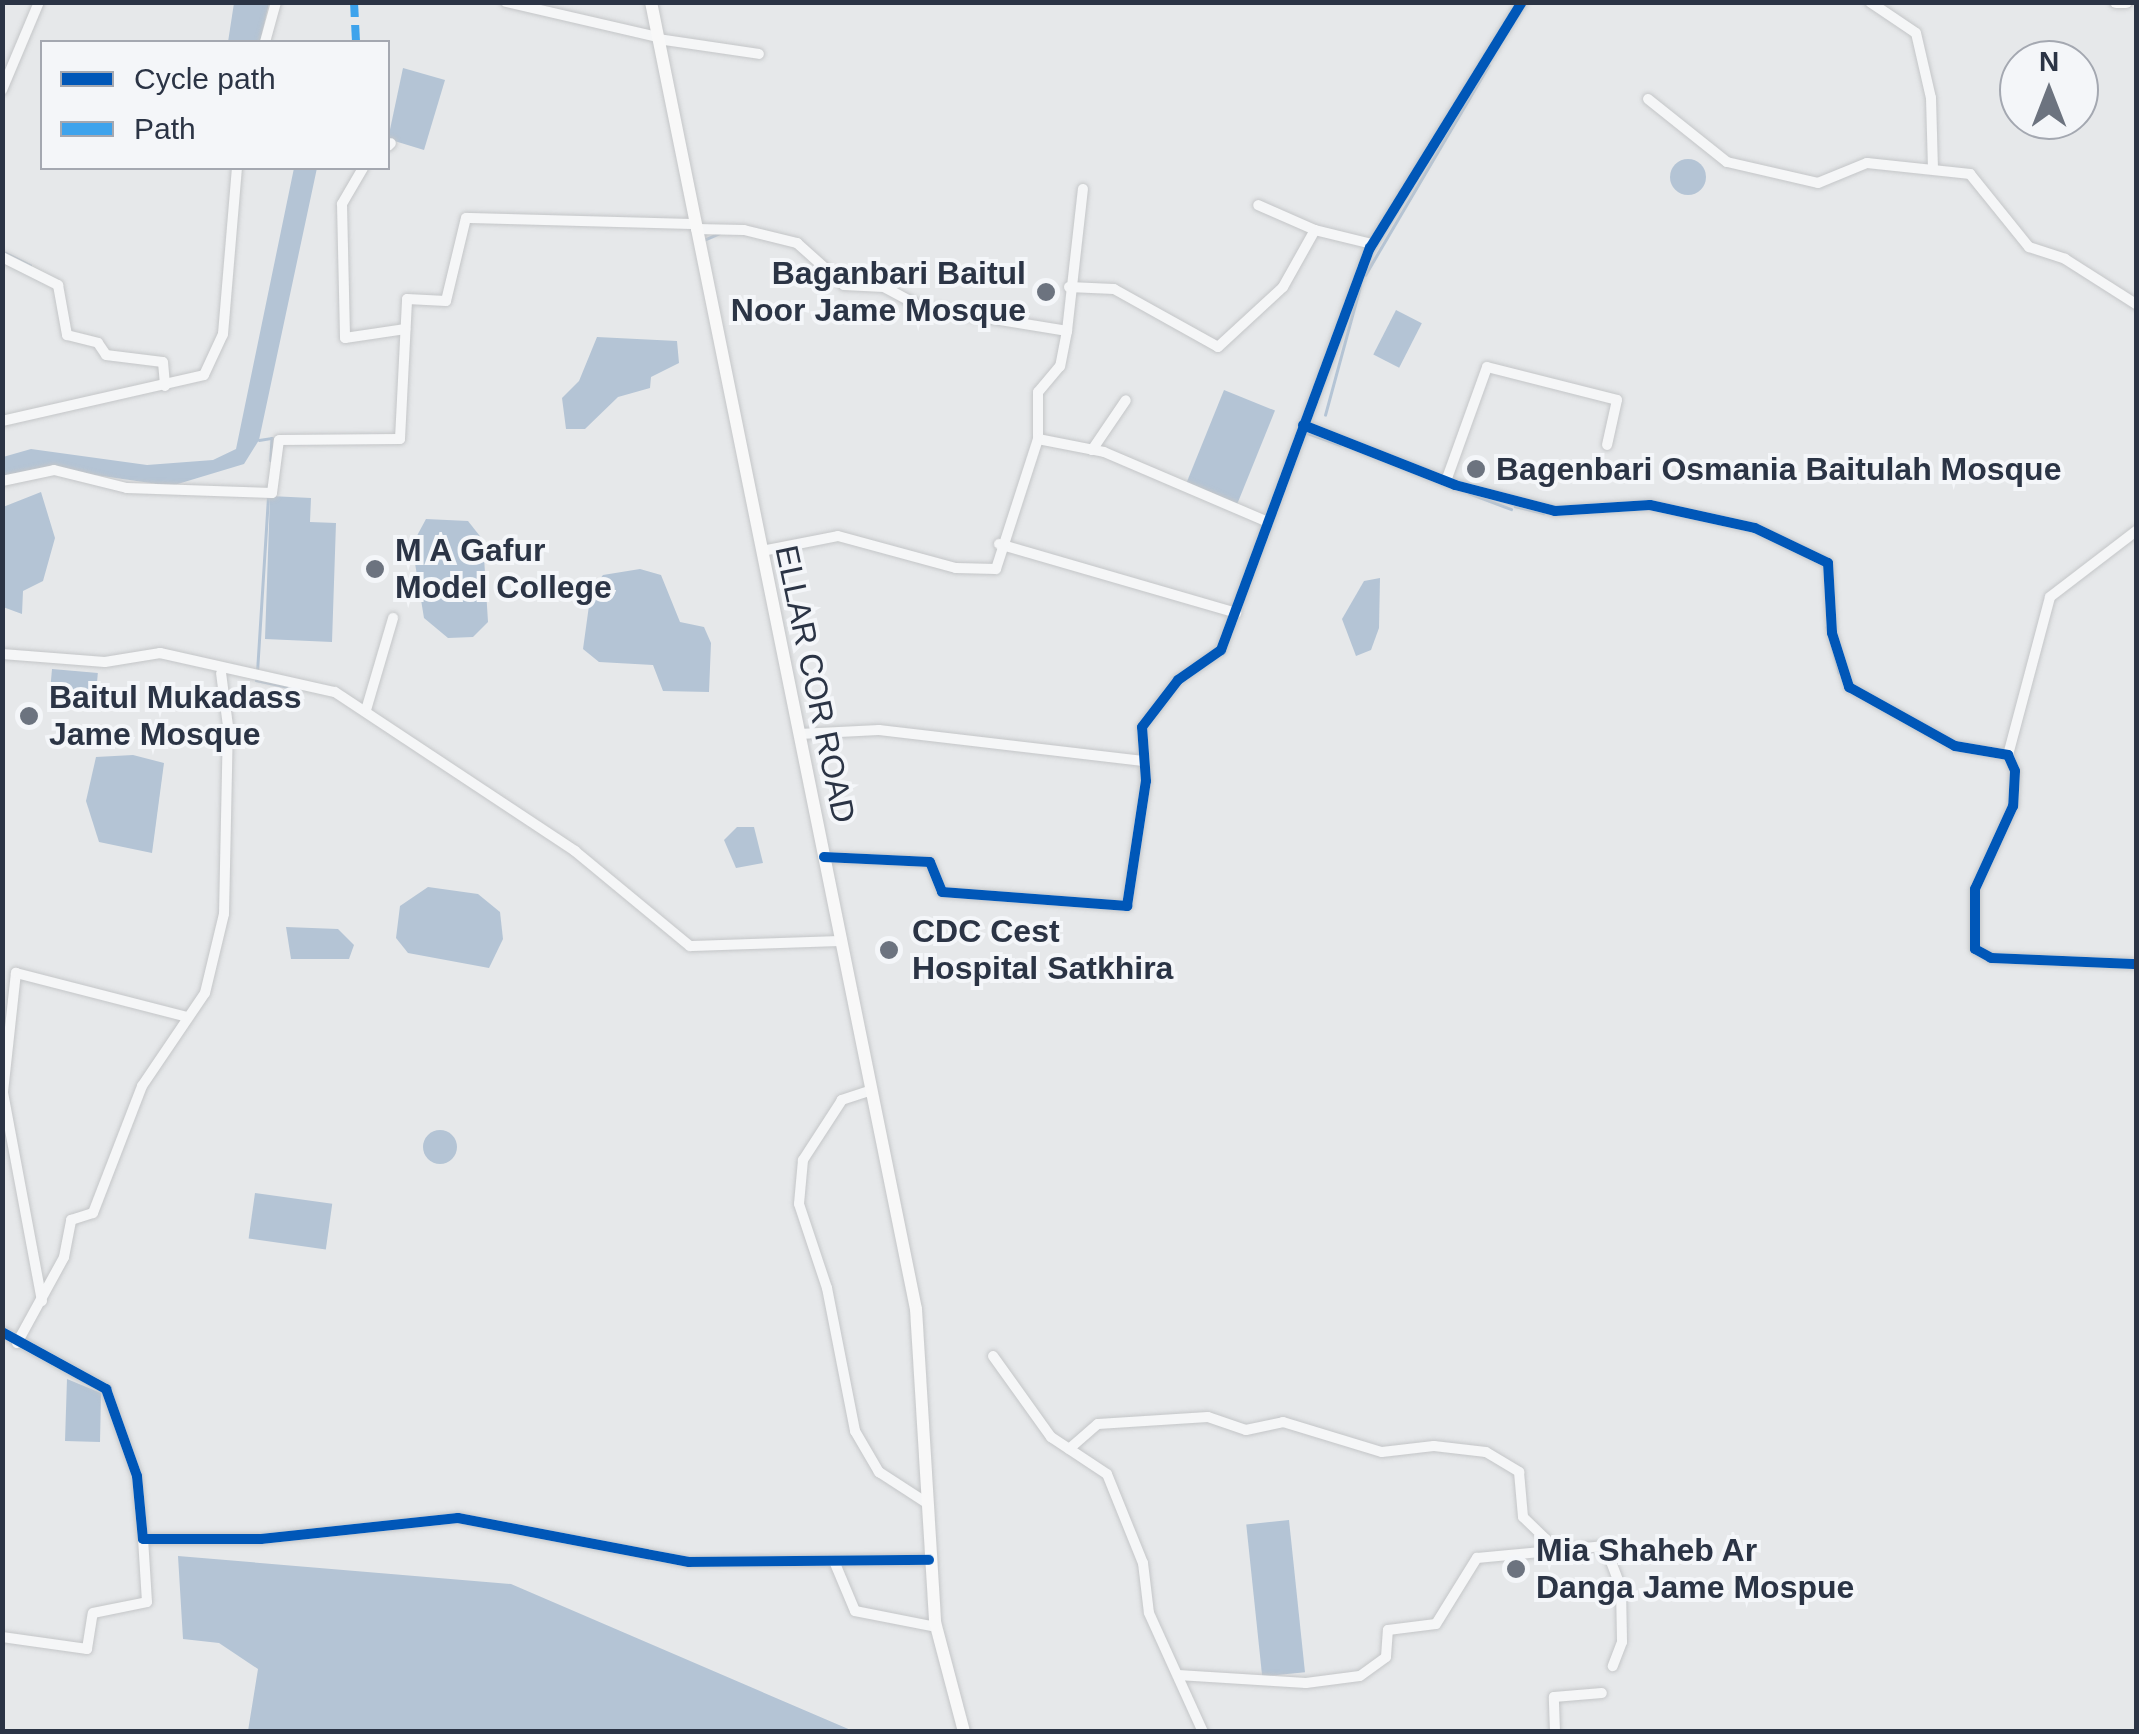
<!DOCTYPE html>
<style>
body{margin:0}
#map{position:relative;width:2139px;height:1734px;overflow:hidden;background:#e6e8ea;font-family:Helvetica,sans-serif}
div>[style]{position:absolute}
[style*='--x']{left:calc(var(--x)*1px);top:calc(var(--y)*1px);width:calc(var(--w)*1px);rotate:calc(var(--a)*1deg)}
.water>*{inset:0;background:#b4c4d5;transform-origin:0 0}
.round{border-radius:50%}
.stream>*{height:2.5px;margin:-1.25px;padding:0 1.25px;transform-origin:1.25px;border-radius:1.25px;background:#b4c4d5}
.roads{filter:drop-shadow(0 0 2px #c4c6c8) drop-shadow(0 0 2px #c4c6c8)}
.minor>*{height:10px;margin:-5px;padding:0 5px;transform-origin:5px;border-radius:5px;background:#f5f6f7}
.major>*{height:12px;margin:-6px;padding:0 6px;transform-origin:6px;border-radius:6px;background:#f8f8f8}
.quiet>*{height:8px;margin-top:-4px;transform-origin:0;background:repeating-linear-gradient(90deg,#3ea3ec 0 15px,transparent 0 23px)}
.cycleway>*{height:10px;margin:-5px;padding:0 5px;transform-origin:5px;border-radius:5px;background:#0057b8}
.dots>*{width:28px;height:28px;translate:-50% -50%;box-sizing:border-box;border:5px solid #f4f6f9;border-radius:50%}
span{translate:-50% -50%;white-space:nowrap;text-align:center;line-height:1.15;-webkit-text-stroke:8px #f4f6f9;paint-order:stroke}
.poi-label{font-size:32px;color:#2b3445;font-weight:700}
.right{translate:-100% -50%;text-align:right}
.left{translate:0 -50%;text-align:left}
.street-label{font-size:32px;color:#2b3445}
.frame{position:absolute;inset:0;border:5px solid #2b3445;pointer-events:none}
.legend{position:absolute;left:40px;top:40px;width:350px;height:130px;box-sizing:border-box;background:#f4f6f9;border:2px solid #a4a8b1;margin:0;padding:12px 18px;list-style:none;font-size:30px;color:#2b3445}
.legend li{display:flex;align-items:center;gap:20px;height:50px}
.legend b{width:50px;border:2px solid #a4a8b1}
.north{position:absolute;left:1999px;top:40px;width:100px;height:100px;box-sizing:border-box;background:#f4f6f9;border:2px solid #a4a8b1;border-radius:50%;rotate:0deg;font-size:28px;font-weight:700;line-height:40px;text-align:center;color:#2b3445}
.north::after{content:'';display:block;margin:auto;width:35px;height:45px;background:#6c737f;clip-path:polygon(50% 0,100% 100%,50% 72%,0 100%)}
</style>
<div id="map">
<div class="water">
<div style="clip-path:polygon(234px 3px,269px 3px,260px 42px,228px 42px)"></div>
<div style="clip-path:polygon(403px 68px,445px 80px,424px 150px,388px 139px)"></div>
<div class="round" style="left:1670px;top:159px;width:36px;height:36px"></div>
<div style="clip-path:polygon(294px 168px,317px 168px,259px 440px,244px 464px,171px 486px,54px 469px,3px 478px,3px 457px,31px 449px,147px 465px,213px 460px,236px 449px)"></div>
<div style="left:1396px;top:310px;width:29px;height:50px;rotate:27deg"></div>
<div style="clip-path:polygon(597px 337px,677px 341px,679px 363px,651px 377px,650px 388px,618px 397px,585px 429px,566px 429px,562px 398px,579px 381px)"></div>
<div style="left:1224px;top:390px;width:55px;height:103px;rotate:22deg"></div>
<div style="clip-path:polygon(41px 492px,55px 538px,43px 581px,23px 591px,22px 614px,3px 607px,3px 507px)"></div>
<div style="clip-path:polygon(270px 496px,311px 498px,310px 522px,336px 523px,332px 642px,265px 639px)"></div>
<div style="clip-path:polygon(426px 519px,468px 521px,483px 540px,488px 622px,473px 637px,448px 638px,424px 618px,412px 545px)"></div>
<div style="clip-path:polygon(640px 569px,661px 575px,680px 622px,704px 627px,711px 643px,709px 692px,663px 691px,653px 665px,599px 662px,583px 649px,591px 591px,603px 575px)"></div>
<div style="clip-path:polygon(1380px 578px,1379px 628px,1371px 650px,1356px 656px,1342px 619px,1364px 581px)"></div>
<div style="left:52px;top:669px;width:46px;height:26px;rotate:5deg"></div>
<div style="clip-path:polygon(133px 755px,164px 763px,152px 853px,99px 842px,86px 801px,96px 757px)"></div>
<div style="clip-path:polygon(754px 827px,763px 863px,736px 868px,724px 840px,737px 827px)"></div>
<div style="clip-path:polygon(428px 887px,478px 894px,500px 912px,503px 939px,489px 968px,408px 953px,396px 938px,400px 906px)"></div>
<div style="clip-path:polygon(286px 927px,338px 929px,354px 945px,349px 959px,291px 959px)"></div>
<div class="round" style="left:423px;top:1130px;width:34px;height:34px"></div>
<div style="left:255px;top:1193px;width:78px;height:46px;rotate:8deg"></div>
<div style="clip-path:polygon(67px 1379px,101px 1393px,100px 1442px,65px 1441px)"></div>
<div style="left:1289px;top:1520px;width:153px;height:43px;rotate:84deg"></div>
<div style="clip-path:polygon(178px 1556px,511px 1584px,853px 1731px,248px 1731px,258px 1669px,219px 1643px,183px 1639px)"></div>
</div>
<div class="stream">
<div style="--x:704;--y:240;--w:17;--a:-24"></div>
<div style="--x:6;--y:253;--w:27;--a:27"></div>
<div style="--x:1365;--y:275;--w:243;--a:-59.5"></div>
<div style="--x:1325;--y:415;--w:134;--a:-74.8"></div>
<div style="--x:1305;--y:432;--w:37;--a:20"></div>
<div style="--x:259;--y:440;--w:13;--a:-9"></div>
<div style="--x:272;--y:438;--w:22;--a:93"></div>
<div style="--x:1469;--y:493;--w:45;--a:20.9"></div>
<div style="--x:1515;--y:506;--w:29;--a:14"></div>
<div style="--x:1827;--y:627;--w:47;--a:75.1"></div>
<div style="--x:257;--y:672;--w:175;--a:-86.4"></div>
<div style="--x:256;--y:680;--w:40;--a:12"></div>
</div>
<div class="roads">
<div class="minor">
<div style="--x:506;--y:2;--w:156;--a:13"></div>
<div style="--x:1870;--y:2;--w:55;--a:34"></div>
<div style="--x:1916;--y:33;--w:67;--a:77"></div>
<div style="--x:1931;--y:98;--w:70;--a:88.4"></div>
<div style="--x:658;--y:39;--w:102;--a:8.4"></div>
<div style="--x:265;--y:42;--w:41;--a:-74.6"></div>
<div style="--x:2;--y:90;--w:95;--a:-67.2"></div>
<div style="--x:1648;--y:99;--w:101;--a:38.6"></div>
<div style="--x:1727;--y:162;--w:93;--a:13"></div>
<div style="--x:1818;--y:183;--w:53;--a:-22.2"></div>
<div style="--x:1867;--y:163;--w:104;--a:6.1"></div>
<div style="--x:1970;--y:174;--w:94;--a:51.1"></div>
<div style="--x:2029;--y:247;--w:38;--a:18"></div>
<div style="--x:2065;--y:259;--w:84;--a:32.4"></div>
<div style="--x:388;--y:146;--w:4;--a:-45"></div>
<div style="--x:363;--y:168;--w:42;--a:120.3"></div>
<div style="--x:342;--y:204;--w:134;--a:88.7"></div>
<div style="--x:345;--y:338;--w:61;--a:-8.5"></div>
<div style="--x:696;--y:229;--w:48;--a:1.2"></div>
<div style="--x:744;--y:230;--w:55;--a:13.8"></div>
<div style="--x:797;--y:243;--w:63;--a:41.8"></div>
<div style="--x:844;--y:285;--w:40;--a:2.9"></div>
<div style="--x:884;--y:287;--w:42;--a:28.4"></div>
<div style="--x:921;--y:307;--w:148;--a:9.3"></div>
<div style="--x:1067;--y:331;--w:143;--a:-83.6"></div>
<div style="--x:1315;--y:230;--w:59;--a:13.8"></div>
<div style="--x:2;--y:257;--w:63;--a:26.6"></div>
<div style="--x:58;--y:285;--w:51;--a:79.8"></div>
<div style="--x:67;--y:335;--w:32;--a:14"></div>
<div style="--x:98;--y:343;--w:14;--a:56"></div>
<div style="--x:106;--y:355;--w:57;--a:7"></div>
<div style="--x:163;--y:362;--w:24;--a:85"></div>
<div style="--x:1069;--y:287;--w:45;--a:2.5"></div>
<div style="--x:1114;--y:289;--w:119;--a:29.1"></div>
<div style="--x:1218;--y:347;--w:88;--a:-42.7"></div>
<div style="--x:1283;--y:287;--w:65;--a:-60.7"></div>
<div style="--x:1315;--y:230;--w:62;--a:-156.3"></div>
<div style="--x:1067;--y:331;--w:36;--a:101"></div>
<div style="--x:1060;--y:366;--w:34;--a:130"></div>
<div style="--x:1038;--y:392;--w:47;--a:90"></div>
<div style="--x:1038;--y:439;--w:67;--a:11.1"></div>
<div style="--x:1104;--y:452;--w:178;--a:23.1"></div>
<div style="--x:2;--y:421;--w:207;--a:-12.8"></div>
<div style="--x:204;--y:375;--w:45;--a:-65.1"></div>
<div style="--x:223;--y:334;--w:167;--a:-85.2"></div>
<div style="--x:1303;--y:425;--w:163;--a:21.5"></div>
<div style="--x:1455;--y:485;--w:103;--a:14.6"></div>
<div style="--x:1555;--y:511;--w:95;--a:-3.6"></div>
<div style="--x:1650;--y:505;--w:107;--a:12.4"></div>
<div style="--x:1755;--y:528;--w:81;--a:25.6"></div>
<div style="--x:1828;--y:563;--w:70;--a:86.7"></div>
<div style="--x:1832;--y:633;--w:57;--a:72.5"></div>
<div style="--x:1849;--y:687;--w:121;--a:29.1"></div>
<div style="--x:1955;--y:746;--w:54;--a:9.6"></div>
<div style="--x:2008;--y:755;--w:17;--a:66"></div>
<div style="--x:2015;--y:771;--w:35;--a:93"></div>
<div style="--x:2013;--y:806;--w:91;--a:114.6"></div>
<div style="--x:1975;--y:889;--w:60;--a:90"></div>
<div style="--x:1975;--y:949;--w:18;--a:29"></div>
<div style="--x:1991;--y:958;--w:145;--a:2.4"></div>
<div style="--x:1092;--y:450;--w:60;--a:-55.8"></div>
<div style="--x:2;--y:481;--w:53;--a:-11.9"></div>
<div style="--x:54;--y:470;--w:75;--a:13.9"></div>
<div style="--x:127;--y:488;--w:145;--a:2"></div>
<div style="--x:272;--y:493;--w:53;--a:-82.5"></div>
<div style="--x:279;--y:440;--w:121;--a:-0.5"></div>
<div style="--x:400;--y:439;--w:140;--a:-87.1"></div>
<div style="--x:407;--y:299;--w:39;--a:3"></div>
<div style="--x:446;--y:301;--w:85;--a:-76.5"></div>
<div style="--x:466;--y:218;--w:230;--a:1.5"></div>
<div style="--x:1446;--y:481;--w:121;--a:-70.2"></div>
<div style="--x:1487;--y:367;--w:134;--a:14.2"></div>
<div style="--x:1617;--y:400;--w:46;--a:102.5"></div>
<div style="--x:999;--y:544;--w:247;--a:16.2"></div>
<div style="--x:762;--y:551;--w:77;--a:-11.2"></div>
<div style="--x:838;--y:536;--w:122;--a:15.2"></div>
<div style="--x:956;--y:568;--w:40;--a:1.4"></div>
<div style="--x:996;--y:569;--w:137;--a:-72.1"></div>
<div style="--x:2;--y:654;--w:103;--a:4.4"></div>
<div style="--x:105;--y:662;--w:56;--a:-9.3"></div>
<div style="--x:160;--y:653;--w:179;--a:12.6"></div>
<div style="--x:335;--y:692;--w:288;--a:33.5"></div>
<div style="--x:575;--y:851;--w:149;--a:39.6"></div>
<div style="--x:690;--y:946;--w:152;--a:-1.9"></div>
<div style="--x:366;--y:710;--w:96;--a:-73.6"></div>
<div style="--x:799;--y:734;--w:80;--a:-2.9"></div>
<div style="--x:879;--y:730;--w:266;--a:6.7"></div>
<div style="--x:2008;--y:755;--w:163;--a:-75.1"></div>
<div style="--x:2050;--y:597;--w:108;--a:-37.5"></div>
<div style="--x:824;--y:857;--w:106;--a:2.7"></div>
<div style="--x:930;--y:862;--w:32;--a:68"></div>
<div style="--x:942;--y:892;--w:186;--a:4.3"></div>
<div style="--x:1127;--y:906;--w:126;--a:-81.4"></div>
<div style="--x:1146;--y:781;--w:54;--a:-94.2"></div>
<div style="--x:1142;--y:727;--w:59;--a:-52.5"></div>
<div style="--x:1178;--y:680;--w:52;--a:-34.9"></div>
<div style="--x:1221;--y:650;--w:429;--a:-69.7"></div>
<div style="--x:1370;--y:248;--w:289;--a:-58.3"></div>
<div style="--x:872;--y:1090;--w:32;--a:162"></div>
<div style="--x:842;--y:1100;--w:72;--a:123"></div>
<div style="--x:803;--y:1160;--w:44;--a:95.2"></div>
<div style="--x:799;--y:1204;--w:89;--a:71.6"></div>
<div style="--x:827;--y:1288;--w:146;--a:78.9"></div>
<div style="--x:855;--y:1431;--w:48;--a:59.7"></div>
<div style="--x:879;--y:1472;--w:57;--a:32.9"></div>
<div style="--x:42;--y:1301;--w:213;--a:-100.6"></div>
<div style="--x:3;--y:1092;--w:120;--a:-83.8"></div>
<div style="--x:16;--y:973;--w:177;--a:14.4"></div>
<div style="--x:2;--y:1332;--w:119;--a:28.7"></div>
<div style="--x:106;--y:1389;--w:92;--a:70.4"></div>
<div style="--x:137;--y:1476;--w:63;--a:84.6"></div>
<div style="--x:143;--y:1539;--w:118;--a:0"></div>
<div style="--x:261;--y:1539;--w:198;--a:-6.1"></div>
<div style="--x:458;--y:1518;--w:235;--a:10.8"></div>
<div style="--x:689;--y:1562;--w:240;--a:-0.5"></div>
<div style="--x:17;--y:1343;--w:98;--a:-61.3"></div>
<div style="--x:64;--y:1257;--w:38;--a:-79"></div>
<div style="--x:71;--y:1220;--w:23;--a:-18"></div>
<div style="--x:93;--y:1213;--w:136;--a:-68.9"></div>
<div style="--x:142;--y:1086;--w:112;--a:-55.9"></div>
<div style="--x:205;--y:993;--w:81;--a:-76.5"></div>
<div style="--x:224;--y:914;--w:188;--a:-88.8"></div>
<div style="--x:228;--y:726;--w:53;--a:-97.5"></div>
<div style="--x:993;--y:1356;--w:100;--a:54.4"></div>
<div style="--x:1051;--y:1437;--w:67;--a:33.5"></div>
<div style="--x:1107;--y:1474;--w:96;--a:68"></div>
<div style="--x:1143;--y:1563;--w:50;--a:83.2"></div>
<div style="--x:1149;--y:1613;--w:131;--a:65.6"></div>
<div style="--x:1069;--y:1449;--w:38;--a:-41"></div>
<div style="--x:1098;--y:1424;--w:110;--a:-3.6"></div>
<div style="--x:1208;--y:1417;--w:40;--a:18.9"></div>
<div style="--x:1246;--y:1430;--w:38;--a:-12"></div>
<div style="--x:1283;--y:1422;--w:103;--a:16.9"></div>
<div style="--x:1382;--y:1452;--w:52;--a:-6.6"></div>
<div style="--x:1434;--y:1446;--w:52;--a:6.6"></div>
<div style="--x:1486;--y:1452;--w:39;--a:31"></div>
<div style="--x:1519;--y:1472;--w:45;--a:84.9"></div>
<div style="--x:1523;--y:1517;--w:32;--a:44"></div>
<div style="--x:1546;--y:1539;--w:15;--a:82"></div>
<div style="--x:834;--y:1561;--w:54;--a:67.2"></div>
<div style="--x:855;--y:1611;--w:77;--a:11.2"></div>
<div style="--x:2;--y:1637;--w:86;--a:8"></div>
<div style="--x:87;--y:1649;--w:36;--a:-81"></div>
<div style="--x:93;--y:1613;--w:55;--a:-11.5"></div>
<div style="--x:147;--y:1602;--w:63;--a:-93.6"></div>
<div style="--x:1178;--y:1675;--w:128;--a:3.6"></div>
<div style="--x:1306;--y:1683;--w:54;--a:-7.4"></div>
<div style="--x:1360;--y:1676;--w:32;--a:-36"></div>
<div style="--x:1386;--y:1657;--w:27;--a:-86"></div>
<div style="--x:1388;--y:1630;--w:48;--a:-7.1"></div>
<div style="--x:1436;--y:1624;--w:78;--a:-58.2"></div>
<div style="--x:1477;--y:1558;--w:129;--a:-5.4"></div>
<div style="--x:1605;--y:1546;--w:45;--a:69.1"></div>
<div style="--x:1621;--y:1588;--w:54;--a:88.9"></div>
<div style="--x:1622;--y:1642;--w:26;--a:111"></div>
<div style="--x:1555;--y:1732;--w:35;--a:-92"></div>
<div style="--x:1554;--y:1697;--w:48;--a:-4.8"></div>
</div>
<div class="major">
<div style="--x:651;--y:2;--w:1334;--a:78.54"></div>
<div style="--x:916;--y:1309;--w:314;--a:86.5"></div>
<div style="--x:935;--y:1622;--w:114;--a:75.2"></div>
<div style="--x:2116;--y:2;--w:10;--a:0"></div>
</div>
</div>
<div class="quiet">
<div style="--x:354;--y:2;--w:40;--a:87.1"></div>
</div>
<div class="cycleway">
<div style="--x:1303;--y:425;--w:163;--a:21.5"></div>
<div style="--x:1455;--y:485;--w:103;--a:14.6"></div>
<div style="--x:1555;--y:511;--w:95;--a:-3.6"></div>
<div style="--x:1650;--y:505;--w:107;--a:12.4"></div>
<div style="--x:1755;--y:528;--w:81;--a:25.6"></div>
<div style="--x:1828;--y:563;--w:70;--a:86.7"></div>
<div style="--x:1832;--y:633;--w:57;--a:72.5"></div>
<div style="--x:1849;--y:687;--w:121;--a:29.1"></div>
<div style="--x:1955;--y:746;--w:54;--a:9.6"></div>
<div style="--x:2008;--y:755;--w:17;--a:66"></div>
<div style="--x:2015;--y:771;--w:35;--a:93"></div>
<div style="--x:2013;--y:806;--w:91;--a:114.6"></div>
<div style="--x:1975;--y:889;--w:60;--a:90"></div>
<div style="--x:1975;--y:949;--w:18;--a:29"></div>
<div style="--x:1991;--y:958;--w:145;--a:2.4"></div>
<div style="--x:824;--y:857;--w:106;--a:2.7"></div>
<div style="--x:930;--y:862;--w:32;--a:68"></div>
<div style="--x:942;--y:892;--w:186;--a:4.3"></div>
<div style="--x:1127;--y:906;--w:126;--a:-81.4"></div>
<div style="--x:1146;--y:781;--w:54;--a:-94.2"></div>
<div style="--x:1142;--y:727;--w:59;--a:-52.5"></div>
<div style="--x:1178;--y:680;--w:52;--a:-34.9"></div>
<div style="--x:1221;--y:650;--w:429;--a:-69.7"></div>
<div style="--x:1370;--y:248;--w:289;--a:-58.3"></div>
<div style="--x:2;--y:1332;--w:119;--a:28.7"></div>
<div style="--x:106;--y:1389;--w:92;--a:70.4"></div>
<div style="--x:137;--y:1476;--w:63;--a:84.6"></div>
<div style="--x:143;--y:1539;--w:118;--a:0"></div>
<div style="--x:261;--y:1539;--w:198;--a:-6.1"></div>
<div style="--x:458;--y:1518;--w:235;--a:10.8"></div>
<div style="--x:689;--y:1562;--w:240;--a:-0.5"></div>
</div>
<div class="dots">
<div style="left:1046px;top:292px;background:#6c737f"></div>
<div style="left:1476px;top:469px;background:#6c737f"></div>
<div style="left:375px;top:569px;background:#6c737f"></div>
<div style="left:29px;top:716px;background:#6c737f"></div>
<div style="left:889px;top:950px;background:#6c737f"></div>
<div style="left:1516px;top:1569px;background:#6c737f"></div>
</div>
<div class="poi-label">
<span class="right" style="left:1026px;top:292px">Baganbari Baitul<br>Noor Jame Mosque</span>
<span class="left" style="left:1496px;top:469px">Bagenbari Osmania Baitulah Mosque</span>
<span class="left" style="left:395px;top:569px">M A Gafur<br>Model College</span>
<span class="left" style="left:49px;top:716px">Baitul Mukadass<br>Jame Mosque</span>
<span class="left" style="left:912px;top:950px">CDC Cest<br>Hospital Satkhira</span>
<span class="left" style="left:1536px;top:1569px">Mia Shaheb Ar<br>Danga Jame Mospue</span>
</div>
<div class="street-label">
<span style="left:815px;top:684px;rotate:78deg">ELLAR COR ROAD</span>
</div>
<div class="frame"></div>
<ul class="legend">
<li><b style="height:12px;background:#0057b8"></b>Cycle path</li>
<li><b style="height:12px;background:#3ea3ec"></b>Path</li>
</ul>
<div class="north">N</div>
</div>
